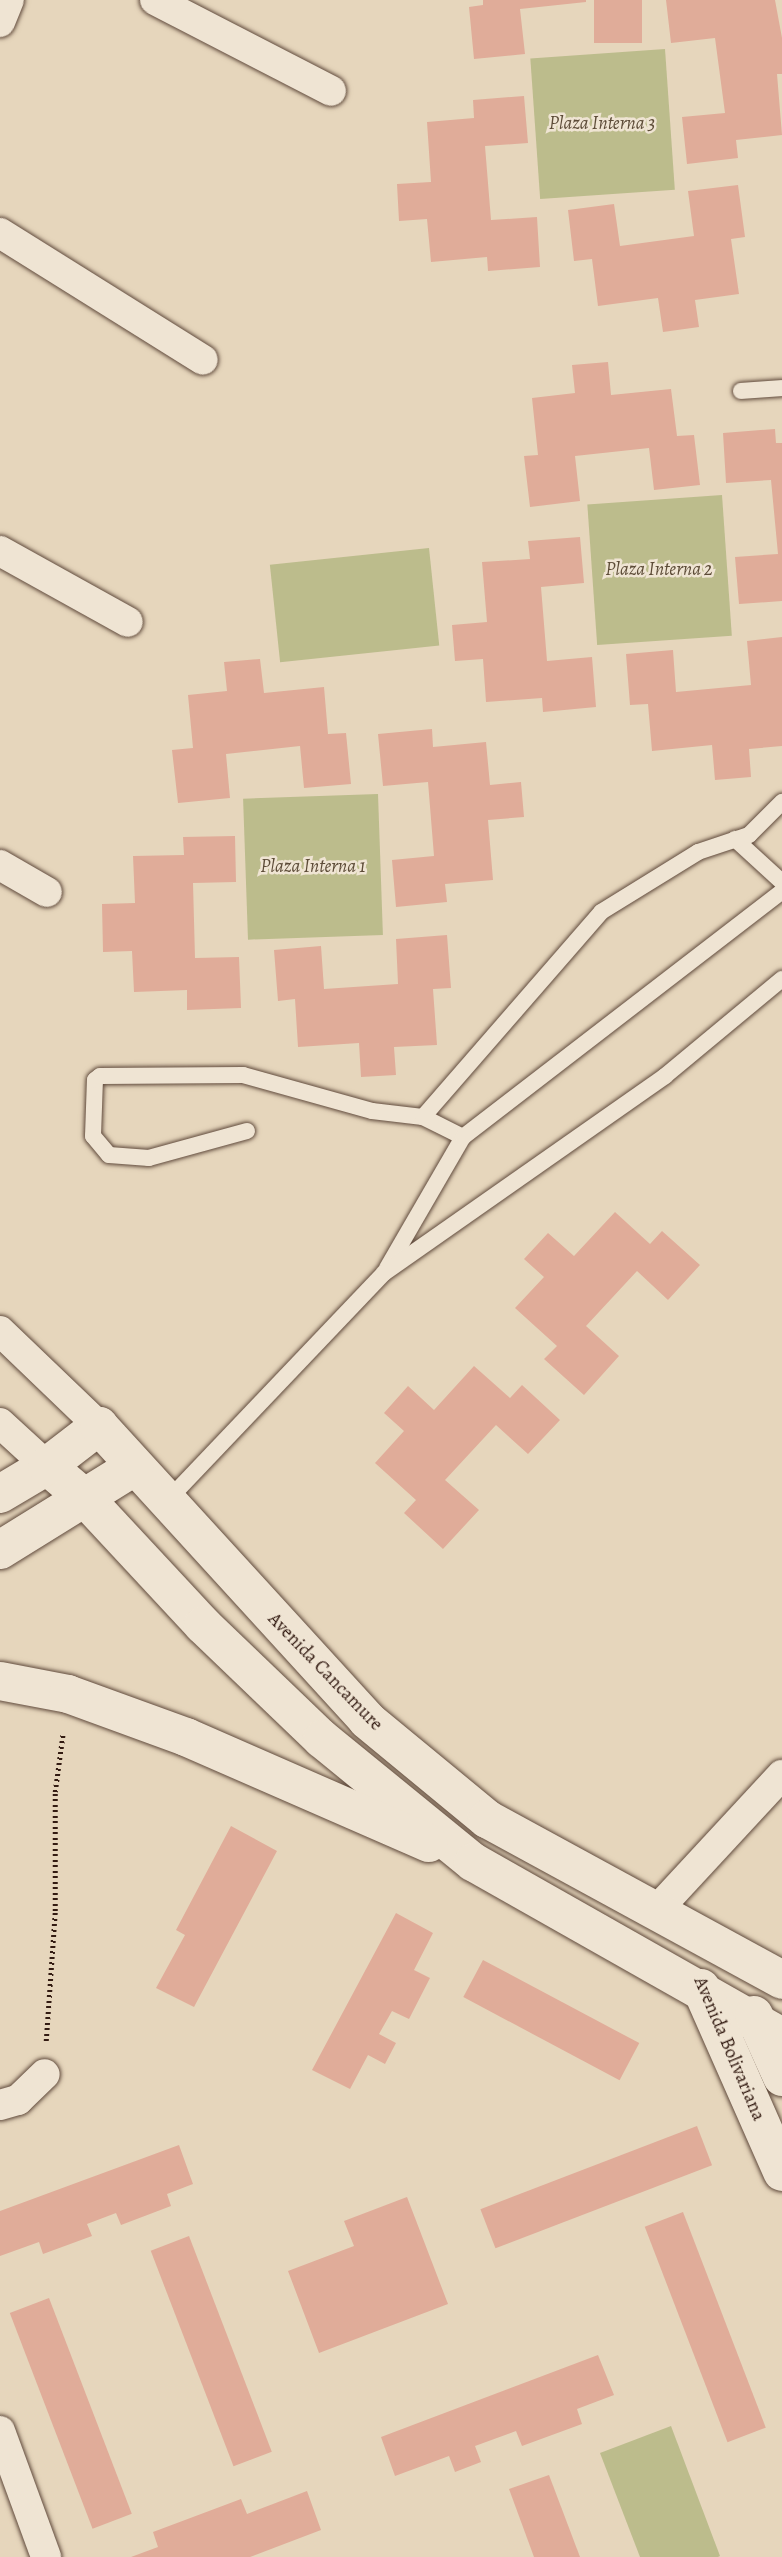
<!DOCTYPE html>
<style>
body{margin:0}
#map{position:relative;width:782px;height:2557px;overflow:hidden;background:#e6d6bc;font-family:Alegreya,serif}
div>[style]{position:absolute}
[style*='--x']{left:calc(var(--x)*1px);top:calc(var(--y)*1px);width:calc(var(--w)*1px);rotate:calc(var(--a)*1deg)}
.green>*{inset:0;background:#bcbc8c;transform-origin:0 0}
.building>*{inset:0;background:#e0ac99;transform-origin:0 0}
.path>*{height:4.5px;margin-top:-2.25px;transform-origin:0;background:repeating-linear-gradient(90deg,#331b12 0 2px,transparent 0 5.5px)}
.roads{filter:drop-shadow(0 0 2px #604a3c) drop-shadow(0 0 2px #604a3c)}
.lane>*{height:16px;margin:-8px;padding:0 8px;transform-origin:8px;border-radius:8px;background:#efe4d3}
.street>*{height:30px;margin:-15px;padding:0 15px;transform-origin:15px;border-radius:15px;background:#efe4d3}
.secondary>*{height:38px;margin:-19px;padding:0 19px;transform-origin:19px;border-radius:19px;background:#efe4d3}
span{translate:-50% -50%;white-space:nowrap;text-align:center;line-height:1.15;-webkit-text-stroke:5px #efe4d3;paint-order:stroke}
.park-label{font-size:19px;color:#5c4b37;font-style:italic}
.street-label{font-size:19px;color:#331b12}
</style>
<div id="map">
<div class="green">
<div style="left:665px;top:49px;width:141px;height:135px;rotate:86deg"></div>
<div style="left:722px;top:495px;width:141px;height:135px;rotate:86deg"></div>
<div style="left:429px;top:548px;width:98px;height:160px;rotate:84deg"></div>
<div style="left:378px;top:794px;width:141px;height:135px;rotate:88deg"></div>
<div style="clip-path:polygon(671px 2426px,720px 2556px,718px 2557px,640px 2557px,600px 2453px)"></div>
</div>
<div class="building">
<div style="clip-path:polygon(483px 0,586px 0,586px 2px,520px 9px,525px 54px,474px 59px,469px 7px,483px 5px)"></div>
<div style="left:594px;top:0;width:48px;height:43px"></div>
<div style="clip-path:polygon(666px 0,775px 0,782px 38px,782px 74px,777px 74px,782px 135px,736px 140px,738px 158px,687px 164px,682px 117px,725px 113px,715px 38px,671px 43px)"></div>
<div style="clip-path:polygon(524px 96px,528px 143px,485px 146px,491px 220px,537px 217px,540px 267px,488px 271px,487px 257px,431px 262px,427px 219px,399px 221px,397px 184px,431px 182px,427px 122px,474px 118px,473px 100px)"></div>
<div style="clip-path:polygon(738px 185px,745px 237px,731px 239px,739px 294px,695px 300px,699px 327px,663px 332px,658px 298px,598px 306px,592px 259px,574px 261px,568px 210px,614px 204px,620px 246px,694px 236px,688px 191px)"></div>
<div style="clip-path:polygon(608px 362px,611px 395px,671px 389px,677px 436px,694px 435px,700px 485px,654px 490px,649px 448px,575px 456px,580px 501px,530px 507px,524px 456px,538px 455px,532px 398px,575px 393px,572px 365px)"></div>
<div style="clip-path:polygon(775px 429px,776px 443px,782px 443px,782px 601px,739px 604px,735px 557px,778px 554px,771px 480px,726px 483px,723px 433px)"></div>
<div style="clip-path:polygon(580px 537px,584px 583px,541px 587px,547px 661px,592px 657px,596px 707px,543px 712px,542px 698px,486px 702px,483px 659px,455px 661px,452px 625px,487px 622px,482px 562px,530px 559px,528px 541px)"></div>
<div style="clip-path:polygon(782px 637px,782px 746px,749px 749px,751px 777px,715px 780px,712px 745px,652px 751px,648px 704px,630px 705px,626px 654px,673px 650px,676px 692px,751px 685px,747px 641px)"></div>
<div style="clip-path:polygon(260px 659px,264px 693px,324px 687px,328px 734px,346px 733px,351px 784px,304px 788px,300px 746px,226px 754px,230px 798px,178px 803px,172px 750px,193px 748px,188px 695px,227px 691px,224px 662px)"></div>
<div style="clip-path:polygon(432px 729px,433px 747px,486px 742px,490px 785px,521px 782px,524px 817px,488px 820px,493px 880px,445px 884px,447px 902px,396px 907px,392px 860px,434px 856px,428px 782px,383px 786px,378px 734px)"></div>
<div style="clip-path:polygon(235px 836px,236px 882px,193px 883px,195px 958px,239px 957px,241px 1008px,187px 1010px,187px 990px,134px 992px,132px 951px,103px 952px,102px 904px,135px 903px,133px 856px,184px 855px,183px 837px)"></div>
<div style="clip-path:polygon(447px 935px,451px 988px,433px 989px,437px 1045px,394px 1047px,396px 1075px,361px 1077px,359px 1043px,298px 1047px,295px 999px,278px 1001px,274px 950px,321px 946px,324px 989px,398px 984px,396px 939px)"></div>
<div style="clip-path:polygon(615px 1212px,650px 1244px,662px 1231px,700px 1265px,668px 1300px,637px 1271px,586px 1326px,619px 1356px,584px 1395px,544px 1359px,557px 1346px,515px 1308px,544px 1277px,524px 1259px,548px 1233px,574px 1256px)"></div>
<div style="clip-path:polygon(474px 1366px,510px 1398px,522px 1385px,560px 1420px,528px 1454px,496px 1425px,445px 1480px,479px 1510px,443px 1549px,404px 1513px,416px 1500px,375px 1463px,404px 1431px,384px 1413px,408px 1386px,434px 1410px)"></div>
<div style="clip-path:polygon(231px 1826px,277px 1851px,194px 2007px,156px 1988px,185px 1935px,176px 1930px)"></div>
<div style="clip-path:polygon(396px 1913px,433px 1933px,414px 1970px,430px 1978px,409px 2019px,392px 2011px,379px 2034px,396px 2043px,385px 2064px,368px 2055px,350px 2089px,312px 2070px)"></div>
<div style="left:483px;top:1960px;width:177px;height:42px;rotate:28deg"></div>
<div style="left:697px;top:2126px;width:42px;height:232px;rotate:69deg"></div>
<div style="clip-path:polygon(179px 2145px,193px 2184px,167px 2194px,171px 2206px,121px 2225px,116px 2213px,87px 2224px,92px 2236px,43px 2254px,39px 2242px,0 2256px,0 2211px)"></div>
<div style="clip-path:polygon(407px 2197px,448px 2304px,319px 2353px,288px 2271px,354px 2246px,344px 2221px)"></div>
<div style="left:683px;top:2212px;width:231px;height:41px;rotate:69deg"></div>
<div style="left:189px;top:2236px;width:231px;height:41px;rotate:69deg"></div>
<div style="left:49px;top:2298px;width:231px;height:42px;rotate:69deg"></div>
<div style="clip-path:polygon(598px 2355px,614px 2395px,577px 2409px,582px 2424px,522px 2446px,516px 2431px,475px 2446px,481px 2462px,455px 2472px,449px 2456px,395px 2476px,381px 2437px)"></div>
<div style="clip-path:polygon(549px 2475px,580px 2557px,534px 2557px,509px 2489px)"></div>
<div style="clip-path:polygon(307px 2491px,321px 2530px,250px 2557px,131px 2557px,158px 2547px,153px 2532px,241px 2499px,247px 2514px)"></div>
</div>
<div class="path">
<div style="--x:46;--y:2041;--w:130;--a:-86"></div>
<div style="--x:55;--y:1911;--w:119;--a:-90"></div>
<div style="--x:55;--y:1792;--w:60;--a:-82.3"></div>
</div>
<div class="roads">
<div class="lane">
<div style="--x:741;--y:391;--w:41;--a:-4.2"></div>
<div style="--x:735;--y:839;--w:64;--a:42.5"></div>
<div style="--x:423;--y:1117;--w:271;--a:-49"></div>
<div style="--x:601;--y:912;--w:114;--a:-31.7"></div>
<div style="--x:698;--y:852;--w:54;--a:-18.4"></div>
<div style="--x:749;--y:835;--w:47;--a:-45"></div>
<div style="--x:247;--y:1131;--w:102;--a:164.6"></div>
<div style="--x:149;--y:1158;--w:40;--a:-175.7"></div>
<div style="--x:109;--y:1155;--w:25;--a:-130"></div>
<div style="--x:93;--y:1136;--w:56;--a:-88"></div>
<div style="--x:95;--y:1080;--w:6;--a:-39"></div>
<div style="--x:100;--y:1076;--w:143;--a:-0.4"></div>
<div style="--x:243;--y:1075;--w:134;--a:15.6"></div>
<div style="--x:372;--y:1111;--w:51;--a:6.7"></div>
<div style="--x:423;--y:1117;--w:45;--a:26.6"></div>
<div style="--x:387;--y:1268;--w:151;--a:-59.9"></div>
<div style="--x:463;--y:1137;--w:403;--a:-37.6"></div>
<div style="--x:167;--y:1501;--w:315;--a:-46.4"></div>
<div style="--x:384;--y:1273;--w:343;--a:-35"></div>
<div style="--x:665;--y:1076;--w:152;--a:-39.7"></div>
</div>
<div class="street">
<div style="--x:155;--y:0;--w:198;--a:27.3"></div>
<div style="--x:0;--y:22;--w:24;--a:-68"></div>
<div style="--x:0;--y:233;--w:239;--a:32"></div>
<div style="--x:0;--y:551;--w:146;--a:29"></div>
<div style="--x:0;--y:865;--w:54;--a:29.9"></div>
<div style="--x:0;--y:1331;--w:137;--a:43.8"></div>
<div style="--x:0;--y:1423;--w:64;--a:42.5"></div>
<div style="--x:655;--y:1912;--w:187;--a:-47.2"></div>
<div style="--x:0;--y:2105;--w:19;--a:-16"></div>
<div style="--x:18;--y:2100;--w:37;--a:-44"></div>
<div style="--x:0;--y:2431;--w:134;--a:69.9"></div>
</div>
<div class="secondary">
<div style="--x:47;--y:1466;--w:50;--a:40.1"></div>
<div style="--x:85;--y:1498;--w:173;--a:47.1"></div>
<div style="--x:203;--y:1625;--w:165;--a:43.8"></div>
<div style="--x:322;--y:1739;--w:195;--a:39.2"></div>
<div style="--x:473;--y:1862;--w:355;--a:29.5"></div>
<div style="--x:0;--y:1494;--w:55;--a:-30.8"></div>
<div style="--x:47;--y:1466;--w:66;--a:-37.6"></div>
<div style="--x:99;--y:1426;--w:398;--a:47.6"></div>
<div style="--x:367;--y:1720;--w:156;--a:39.5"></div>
<div style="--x:487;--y:1819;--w:336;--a:28.6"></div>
<div style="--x:0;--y:1550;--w:158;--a:-31.8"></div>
<div style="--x:0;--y:1681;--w:69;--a:10.8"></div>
<div style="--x:68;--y:1694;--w:126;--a:20"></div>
<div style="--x:186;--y:1737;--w:265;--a:23.6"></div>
<div style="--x:701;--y:1988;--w:201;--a:66.2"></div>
<div style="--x:754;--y:2015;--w:68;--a:65.7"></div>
</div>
</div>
<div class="park-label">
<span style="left:602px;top:124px">Plaza Interna 3</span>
<span style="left:659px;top:570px">Plaza Interna 2</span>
<span style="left:313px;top:867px">Plaza Interna 1</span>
</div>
<div class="street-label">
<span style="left:325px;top:1672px;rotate:46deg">Avenida Cancamure</span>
<span style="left:729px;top:2049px;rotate:67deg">Avenida Bolivariana</span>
</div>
</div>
